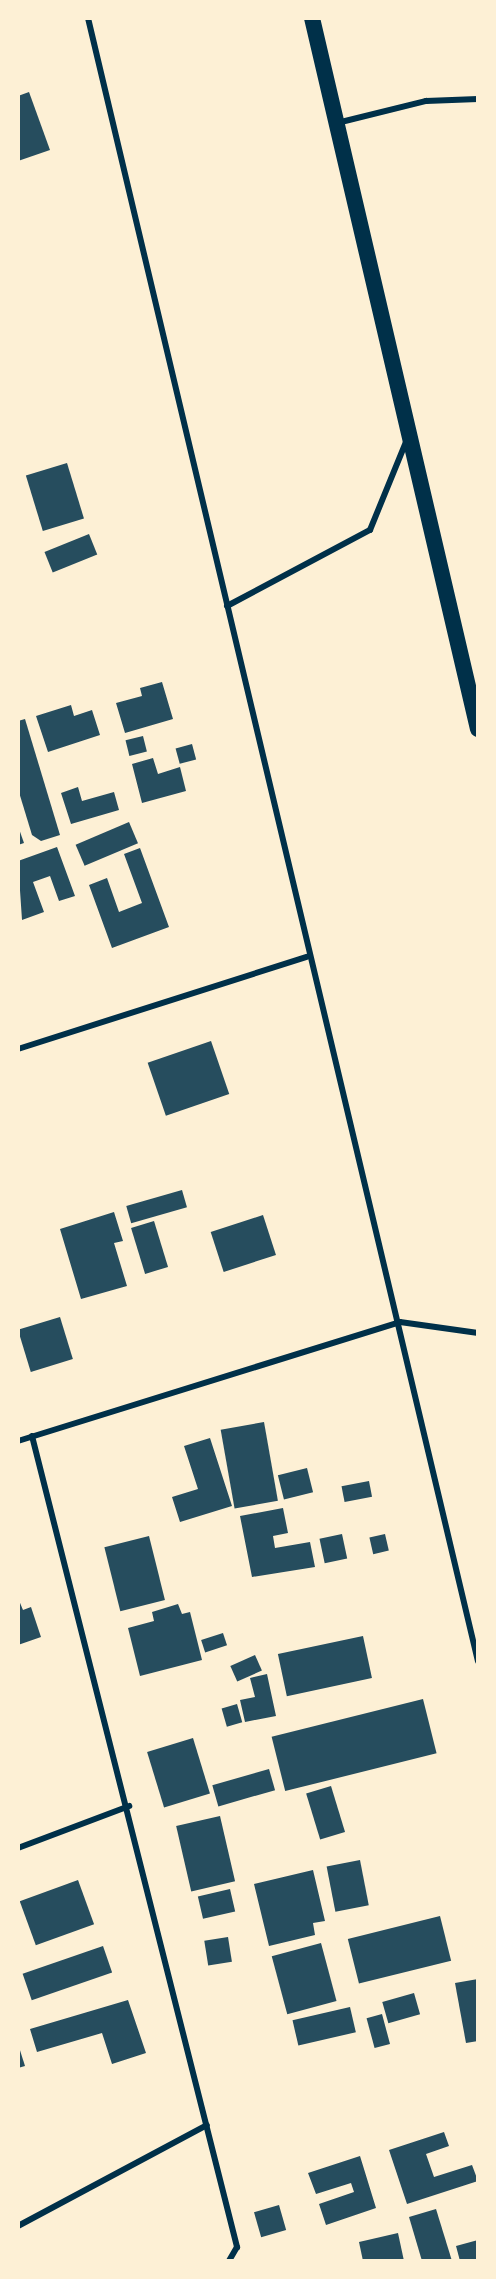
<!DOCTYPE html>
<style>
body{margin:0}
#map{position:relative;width:496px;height:2279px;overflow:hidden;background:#fdf0d5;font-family:Figtree,sans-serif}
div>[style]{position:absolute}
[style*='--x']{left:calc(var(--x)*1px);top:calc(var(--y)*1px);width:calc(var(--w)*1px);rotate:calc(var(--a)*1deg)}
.building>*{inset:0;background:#264d5e;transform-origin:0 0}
.minor>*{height:6px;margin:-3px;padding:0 3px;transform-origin:3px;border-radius:3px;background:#003049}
.trunk>*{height:16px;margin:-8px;padding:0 8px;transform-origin:8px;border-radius:8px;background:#003049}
span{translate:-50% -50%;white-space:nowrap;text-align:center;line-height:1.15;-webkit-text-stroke:6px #fdf0d5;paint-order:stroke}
.frame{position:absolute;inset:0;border:20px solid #fdf0d5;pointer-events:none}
</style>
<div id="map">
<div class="building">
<div style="clip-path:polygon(29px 92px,50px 150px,18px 161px,18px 96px)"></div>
<div style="left:67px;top:463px;width:58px;height:43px;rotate:73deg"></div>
<div style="left:89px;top:534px;width:22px;height:48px;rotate:68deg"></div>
<div style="clip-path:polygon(162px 682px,173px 719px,125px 733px,116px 703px,142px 696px,140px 688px)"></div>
<div style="clip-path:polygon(71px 705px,74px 716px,92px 710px,100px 735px,48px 752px,36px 716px)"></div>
<div style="clip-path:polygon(25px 719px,60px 835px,41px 841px,32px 835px,18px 789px,18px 721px)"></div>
<div style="left:143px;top:736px;width:16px;height:18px;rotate:76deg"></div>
<div style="left:192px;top:744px;width:16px;height:17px;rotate:75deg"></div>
<div style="clip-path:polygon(153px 758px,158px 774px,180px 767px,186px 791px,142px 803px,132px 764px)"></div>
<div style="clip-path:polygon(78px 787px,82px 801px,114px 792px,119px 810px,71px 824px,61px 793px)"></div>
<div style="left:129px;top:822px;width:23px;height:58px;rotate:67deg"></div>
<div style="clip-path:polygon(18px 826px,24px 843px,18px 845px)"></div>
<div style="clip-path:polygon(57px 847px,75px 896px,59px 901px,50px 876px,33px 882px,44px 912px,22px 920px,18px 861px)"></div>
<div style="clip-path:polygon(140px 848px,169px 927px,112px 948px,89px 885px,107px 878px,119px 912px,142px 903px,124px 854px)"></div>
<div style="left:211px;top:1041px;width:56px;height:67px;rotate:71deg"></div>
<div style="left:182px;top:1190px;width:18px;height:58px;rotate:74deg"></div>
<div style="clip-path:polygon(114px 1212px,123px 1241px,114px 1243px,127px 1286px,81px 1299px,60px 1229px)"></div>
<div style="left:263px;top:1215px;width:42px;height:55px;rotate:72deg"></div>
<div style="left:154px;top:1221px;width:48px;height:24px;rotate:73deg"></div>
<div style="left:60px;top:1317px;width:44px;height:44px;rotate:73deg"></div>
<div style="left:264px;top:1422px;width:80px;height:44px;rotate:80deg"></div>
<div style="clip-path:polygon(210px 1438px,232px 1506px,180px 1522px,172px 1497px,198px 1489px,184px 1446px)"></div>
<div style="left:307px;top:1468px;width:25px;height:30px;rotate:76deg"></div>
<div style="left:369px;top:1481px;width:16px;height:28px;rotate:79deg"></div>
<div style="clip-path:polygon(283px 1508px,288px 1533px,273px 1536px,275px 1548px,310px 1542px,315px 1567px,252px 1577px,240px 1516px)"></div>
<div style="left:342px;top:1534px;width:25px;height:23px;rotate:78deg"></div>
<div style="left:385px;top:1534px;width:17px;height:16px;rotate:77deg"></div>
<div style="left:149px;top:1536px;width:66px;height:46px;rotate:76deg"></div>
<div style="clip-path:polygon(18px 1598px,23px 1610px,31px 1607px,41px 1637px,18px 1645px)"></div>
<div style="clip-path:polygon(178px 1604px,182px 1614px,190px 1612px,202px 1660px,140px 1676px,128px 1628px,154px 1621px,152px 1612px)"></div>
<div style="left:223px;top:1633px;width:13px;height:23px;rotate:72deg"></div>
<div style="left:363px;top:1636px;width:43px;height:87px;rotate:78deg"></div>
<div style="left:255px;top:1655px;width:17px;height:27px;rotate:66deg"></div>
<div style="clip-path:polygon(267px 1674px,276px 1716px,245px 1722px,240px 1700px,255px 1697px,250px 1678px)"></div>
<div style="left:423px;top:1699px;width:56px;height:156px;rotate:76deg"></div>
<div style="left:237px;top:1704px;width:19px;height:16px;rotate:74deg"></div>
<div style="left:193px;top:1738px;width:58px;height:48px;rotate:73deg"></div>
<div style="left:269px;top:1769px;width:22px;height:59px;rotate:74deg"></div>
<div style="left:331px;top:1786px;width:48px;height:26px;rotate:73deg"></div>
<div style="left:220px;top:1816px;width:67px;height:45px;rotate:77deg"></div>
<div style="left:360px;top:1860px;width:46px;height:34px;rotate:79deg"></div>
<div style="clip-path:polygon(313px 1870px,325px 1921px,313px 1923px,315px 1935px,269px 1946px,254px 1884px)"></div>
<div style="left:78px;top:1880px;width:47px;height:62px;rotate:70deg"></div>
<div style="left:230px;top:1889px;width:23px;height:33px;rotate:77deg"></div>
<div style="left:440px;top:1916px;width:46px;height:95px;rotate:76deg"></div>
<div style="left:228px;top:1937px;width:25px;height:24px;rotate:81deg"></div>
<div style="left:321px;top:1943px;width:60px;height:51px;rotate:75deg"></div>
<div style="left:103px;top:1946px;width:28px;height:85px;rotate:71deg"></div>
<div style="clip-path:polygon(478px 1979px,478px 2041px,466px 2043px,455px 1983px)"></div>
<div style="left:414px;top:1993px;width:22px;height:33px;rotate:74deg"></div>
<div style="clip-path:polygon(128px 2000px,146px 2053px,112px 2064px,102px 2033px,37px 2052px,30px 2029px)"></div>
<div style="left:350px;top:2007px;width:26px;height:59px;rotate:77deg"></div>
<div style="left:382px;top:2014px;width:31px;height:16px;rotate:75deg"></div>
<div style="clip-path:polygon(18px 2044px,25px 2066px,18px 2068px)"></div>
<div style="clip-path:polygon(444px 2132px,449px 2146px,426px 2154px,434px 2177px,472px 2165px,478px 2181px,407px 2204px,389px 2150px)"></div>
<div style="clip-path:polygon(360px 2156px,376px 2208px,326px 2225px,319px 2204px,354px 2192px,351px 2183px,316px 2194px,308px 2173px)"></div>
<div style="left:279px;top:2205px;width:26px;height:26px;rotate:74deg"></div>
<div style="clip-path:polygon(436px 2209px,452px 2261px,422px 2261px,409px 2217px)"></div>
<div style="clip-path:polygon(398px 2233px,404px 2261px,363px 2261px,359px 2242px)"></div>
<div style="clip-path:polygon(478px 2240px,478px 2261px,460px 2261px,456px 2246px)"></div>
</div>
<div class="minor">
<div style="--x:88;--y:18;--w:1689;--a:76.65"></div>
<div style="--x:337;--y:123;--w:92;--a:-13.9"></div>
<div style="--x:426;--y:101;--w:52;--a:-2.2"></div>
<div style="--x:227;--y:606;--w:162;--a:-28"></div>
<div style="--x:370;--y:530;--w:95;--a:-67.8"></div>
<div style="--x:18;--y:1049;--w:303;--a:-17.7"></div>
<div style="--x:32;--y:1436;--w:837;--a:75.81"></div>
<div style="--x:237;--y:2247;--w:16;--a:120"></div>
<div style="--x:18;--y:1441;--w:400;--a:-17.3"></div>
<div style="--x:400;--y:1322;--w:79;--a:8"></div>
<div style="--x:18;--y:1848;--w:119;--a:-20.7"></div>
<div style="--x:18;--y:2226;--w:214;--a:-28.1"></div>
</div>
<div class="trunk">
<div style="--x:312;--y:18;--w:730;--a:76.86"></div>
</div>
<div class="frame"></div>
</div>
